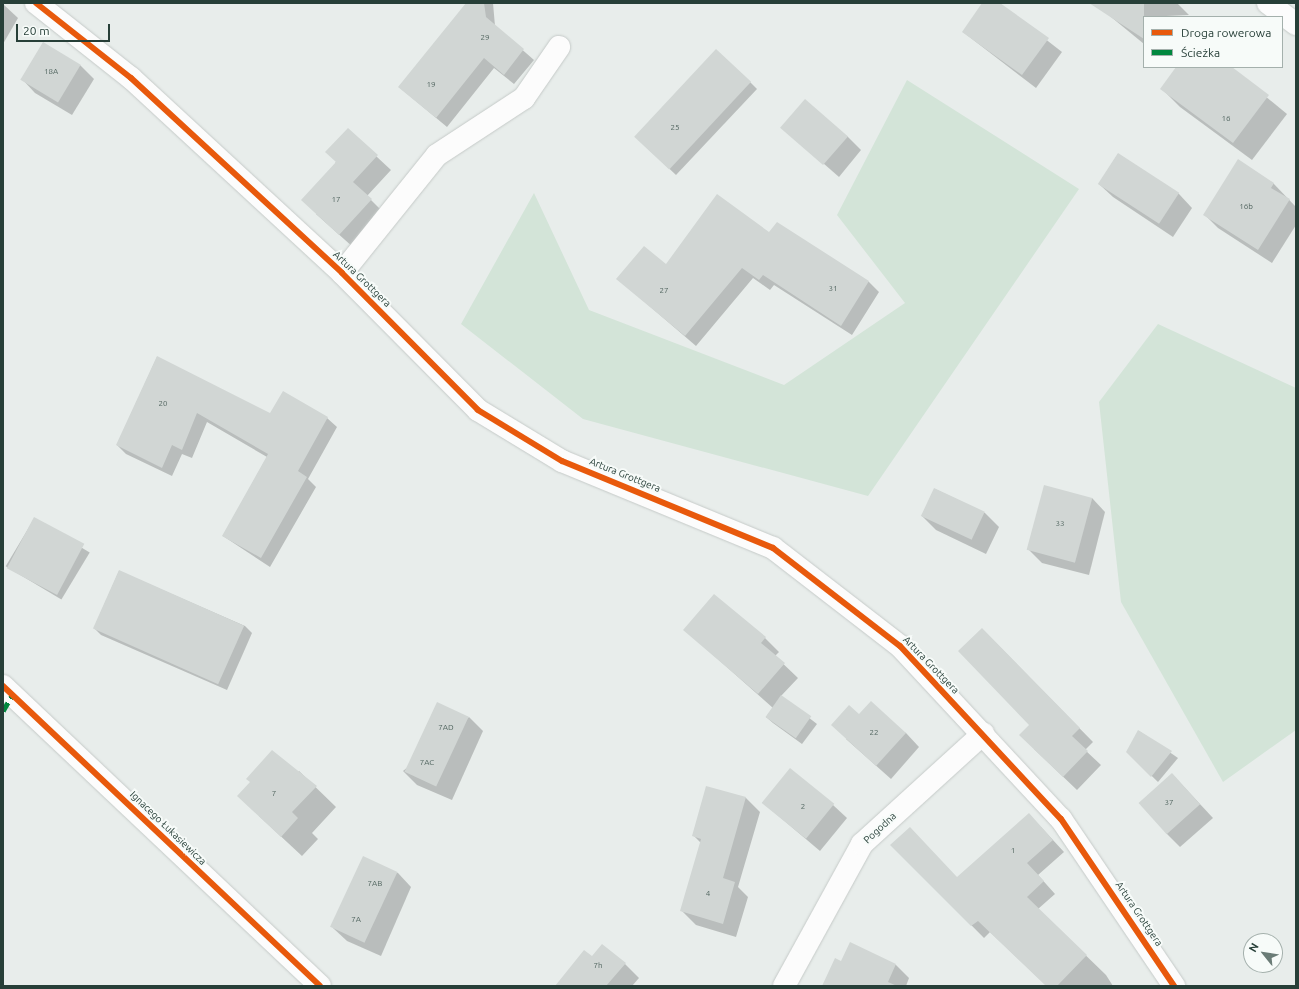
<!DOCTYPE html>
<meta charset="utf-8">
<style>
body{margin:0}
#map{position:relative;width:1299px;height:989px;overflow:hidden;background:#e8edeb;font-family:Ubuntu,sans-serif}
div>[style]{position:absolute}
[style*='--x']{left:calc(var(--x)*1px);top:calc(var(--y)*1px);width:calc(var(--w)*1px);rotate:calc(var(--a)*1deg)}
.green>*{inset:0;background:#d3e4d8}
.shadow>*{inset:0;background:#0003;transform-origin:0 0}
.building>*{inset:0;background:#d1d6d4;transform-origin:0 0}
.roads{filter:drop-shadow(0 0 1px #c5cac8) drop-shadow(0 0 1px #c5cac8)}
.minor>*{height:22px;margin:-11px;padding:0 11px;transform-origin:11px;border-radius:11px;background:#fcfcfc}
.quiet>*{height:5px;margin-top:-2.5px;transform-origin:0;background:repeating-linear-gradient(90deg,#00873e 0 10px,transparent 0 15px)}
.cycleway>*{height:6px;margin:-3px;padding:0 3px;transform-origin:3px;border-radius:3px;background:#e8590c}
span{translate:-50% -50%;white-space:nowrap;text-align:center;line-height:1.15;-webkit-text-stroke:4px #f7fbf9;paint-order:stroke}
.number-label{font-size:8px;color:#526660}
.number-label span{-webkit-text-stroke-width:0}
.street-label{font-size:10px;color:#273f38}
.frame{position:absolute;inset:0;border:4px solid #273f38;pointer-events:none}
.legend{position:absolute;left:1143px;top:16px;width:140px;height:52px;box-sizing:border-box;background:#f7fbf9;border:1px solid #a4b0ac;margin:0;padding:5px 7px;list-style:none;font-size:12px;color:#273f38}
.legend li{display:flex;align-items:center;gap:8px;height:20px}
.legend b{width:20px;border:1px solid #a4b0ac}
.north{position:absolute;left:1243px;top:933px;width:40px;height:40px;box-sizing:border-box;background:#f7fbf9;border:1px solid #a4b0ac;border-radius:50%;rotate:300deg;font-size:11px;font-weight:700;line-height:16px;text-align:center;color:#273f38}
.north::after{content:'';display:block;margin:auto;width:14px;height:18px;background:#6b7c77;clip-path:polygon(50% 0,100% 100%,50% 72%,0 100%)}
.scale{position:absolute;left:16px;top:24px;width:94px;height:18px;box-sizing:border-box;border:2px solid #273f38;border-top:0;padding-left:5px;font-size:12px;line-height:14px;white-space:nowrap;color:#273f38;-webkit-text-stroke:3px #f7fbf9;paint-order:stroke}
</style>
<div id="map">
<div class="green">
<div style="clip-path:polygon(907px 80px,1079px 189px,868px 496px,583px 419px,461px 324px,534px 193px,589px 310px,784px 385px,905px 303px,837px 215px)"></div>
<div style="clip-path:polygon(1158px 324px,1296px 388px,1296px 730px,1223px 782px,1121px 602px,1099px 402px)"></div>
</div>
<div class="shadow">
<div style="clip-path:polygon(468px 3px,493px 3px,495px 26px,534px 60px,514px 84px,494px 68px,447px 127px,399px 87px)"></div>
<div style="clip-path:polygon(984px 3px,999px 3px,1062px 52px,1036px 88px,963px 32px)"></div>
<div style="clip-path:polygon(1111px 3px,1177px 3px,1189px 15px,1144px 17px,1144px 44px,1105px 12px)"></div>
<div style="clip-path:polygon(3px 4px,18px 18px,3px 44px)"></div>
<div style="clip-path:polygon(80px 65px,94px 79px,72px 115px,35px 93px,22px 79px)"></div>
<div style="clip-path:polygon(1178px 67px,1230px 67px,1287px 114px,1252px 160px,1180px 107px,1162px 89px)"></div>
<div style="clip-path:polygon(750px 82px,757px 89px,676px 175px,642px 143px)"></div>
<div style="clip-path:polygon(783px 128px,847px 136px,861px 150px,839px 177px)"></div>
<div style="clip-path:polygon(348px 130px,391px 170px,367px 196px,385px 214px,354px 248px,316px 214px)"></div>
<div style="clip-path:polygon(1118px 154px,1179px 194px,1192px 208px,1173px 237px,1113px 197px,1099px 184px)"></div>
<div style="clip-path:polygon(1273px 183px,1296px 207px,1296px 225px,1272px 263px,1218px 228px,1204px 214px)"></div>
<div style="clip-path:polygon(777px 223px,869px 282px,879px 292px,852px 335px,774px 285px,770px 290px,753px 278px,696px 346px,618px 279px,769px 234px)"></div>
<div style="clip-path:polygon(157px 357px,270px 414px,327px 418px,337px 427px,308px 479px,316px 487px,270px 567px,223px 536px,267px 457px,207px 422px,192px 458px,182px 454px,172px 476px,126px 454px,117px 445px)"></div>
<div style="clip-path:polygon(935px 489px,985px 513px,999px 527px,986px 554px,936px 530px,922px 516px)"></div>
<div style="clip-path:polygon(1092px 498px,1105px 512px,1089px 575px,1042px 563px,1029px 550px)"></div>
<div style="left:34px;top:519px;width:65px;height:55px;rotate:31deg"></div>
<div style="clip-path:polygon(119px 571px,245px 626px,252px 633px,227px 690px,101px 635px,94px 628px)"></div>
<div style="clip-path:polygon(685px 630px,765px 638px,779px 652px,775px 656px,798px 678px,781px 696px,817px 724px,802px 744px,773px 723px,766px 717px,773px 708px)"></div>
<div style="clip-path:polygon(996px 643px,1093px 742px,1085px 750px,1101px 765px,1077px 790px,1034px 749px,1030px 725px)"></div>
<div style="clip-path:polygon(859px 715px,906px 733px,919px 747px,891px 779px,846px 739px)"></div>
<div style="clip-path:polygon(469px 717px,483px 731px,452px 800px,417px 785px,403px 771px)"></div>
<div style="clip-path:polygon(1139px 731px,1178px 758px,1158px 782px,1127px 752px)"></div>
<div style="clip-path:polygon(299px 771px,336px 807px,312px 833px,318px 839px,302px 856px,259px 816px)"></div>
<div style="clip-path:polygon(1172px 774px,1213px 818px,1180px 847px,1166px 833px)"></div>
<div style="clip-path:polygon(707px 788px,746px 798px,760px 812px,738px 887px,748px 897px,736px 937px,696px 925px,682px 911px,701px 843px,694px 836px)"></div>
<div style="clip-path:polygon(762px 802px,833px 805px,847px 818px,820px 851px)"></div>
<div style="clip-path:polygon(1041px 827px,1064px 852px,1038px 875px,1055px 894px,1038px 909px,1106px 975px,1113px 986px,1047px 986px,990px 932px,984px 938px,892px 845px,958px 878px)"></div>
<div style="clip-path:polygon(363px 858px,398px 873px,411px 887px,381px 956px,347px 941px,333px 928px)"></div>
<div style="clip-path:polygon(592px 958px,625px 964px,639px 978px,632px 986px,558px 986px)"></div>
<div style="clip-path:polygon(842px 962px,896px 965px,909px 978px,906px 986px,823px 986px)"></div>
</div>
<div class="building">
<div style="clip-path:polygon(466px 3px,484px 3px,486px 17px,524px 49px,504px 75px,484px 58px,436px 118px,398px 87px)"></div>
<div style="clip-path:polygon(982px 3px,1000px 3px,1049px 38px,1022px 75px,962px 32px)"></div>
<div style="clip-path:polygon(1089px 3px,1144px 3px,1144px 39px)"></div>
<div style="left:43px;top:42px;width:44px;height:44px;rotate:31deg"></div>
<div style="left:716px;top:49px;width:48px;height:120px;rotate:43deg"></div>
<div style="clip-path:polygon(1176px 67px,1232px 67px,1269px 95px,1233px 143px,1160px 89px)"></div>
<div style="left:805px;top:99px;width:57px;height:38px;rotate:41deg"></div>
<div style="clip-path:polygon(348px 128px,378px 155px,353px 182px,372px 199px,339px 235px,301px 200px,336px 162px,325px 152px)"></div>
<div style="left:1118px;top:153px;width:73px;height:37px;rotate:33deg"></div>
<div style="clip-path:polygon(1238px 159px,1274px 183px,1271px 188px,1290px 199px,1258px 250px,1203px 215px)"></div>
<div style="clip-path:polygon(717px 194px,769px 232px,777px 222px,869px 281px,841px 326px,763px 275px,759px 280px,742px 268px,685px 336px,616px 279px,644px 246px,666px 264px)"></div>
<div style="clip-path:polygon(157px 356px,270px 413px,283px 391px,328px 417px,298px 471px,307px 477px,261px 558px,222px 536px,268px 454px,197px 413px,182px 450px,172px 445px,162px 468px,116px 445px)"></div>
<div style="left:1044px;top:485px;width:50px;height:67px;rotate:15deg"></div>
<div style="left:934px;top:488px;width:56px;height:31px;rotate:25deg"></div>
<div style="left:34px;top:517px;width:57px;height:58px;rotate:28deg"></div>
<div style="left:119px;top:570px;width:137px;height:64px;rotate:24deg"></div>
<div style="clip-path:polygon(714px 594px,766px 637px,761px 643px,785px 663px,758px 694px,683px 630px)"></div>
<div style="clip-path:polygon(982px 628px,1080px 728px,1072px 736px,1088px 751px,1063px 777px,1019px 735px,1029px 725px,958px 651px)"></div>
<div style="left:781px;top:695px;width:37px;height:27px;rotate:35deg"></div>
<div style="clip-path:polygon(871px 701px,906px 733px,876px 766px,831px 725px,849px 705px,859px 714px)"></div>
<div style="left:437px;top:702px;width:35px;height:77px;rotate:25deg"></div>
<div style="clip-path:polygon(1138px 730px,1172px 751px,1151px 777px,1126px 752px)"></div>
<div style="clip-path:polygon(272px 750px,317px 786px,292px 812px,298px 818px,281px 837px,237px 796px,250px 782px,246px 779px)"></div>
<div style="left:790px;top:768px;width:57px;height:45px;rotate:39deg"></div>
<div style="left:1172px;top:773px;width:42px;height:45px;rotate:48deg"></div>
<div style="clip-path:polygon(706px 786px,746px 797px,723px 878px,735px 882px,723px 924px,680px 911px,701px 839px,692px 836px)"></div>
<div style="clip-path:polygon(1029px 813px,1053px 840px,1027px 863px,1044px 881px,1027px 897px,1087px 955px,1057px 986px,1046px 986px,978px 921px,971px 926px,890px 845px,910px 827px,957px 877px)"></div>
<div style="left:363px;top:856px;width:38px;height:78px;rotate:25deg"></div>
<div style="clip-path:polygon(850px 942px,896px 964px,888px 982px,897px 986px,822px 986px,835px 958px,841px 961px)"></div>
<div style="clip-path:polygon(602px 944px,626px 963px,606px 986px,555px 986px,584px 950px,592px 956px)"></div>
</div>
<div class="roads">
<div class="minor">
<div style="--x:36;--y:3;--w:121;--a:38.3"></div>
<div style="--x:131;--y:78;--w:287;--a:42.7"></div>
<div style="--x:342;--y:273;--w:193;--a:45.2"></div>
<div style="--x:478;--y:410;--w:98;--a:31.3"></div>
<div style="--x:562;--y:461;--w:228;--a:22.4"></div>
<div style="--x:773;--y:548;--w:160;--a:37.7"></div>
<div style="--x:900;--y:646;--w:236;--a:47.1"></div>
<div style="--x:1061;--y:819;--w:202;--a:55.9"></div>
<div style="--x:1268;--y:3;--w:35;--a:37"></div>
<div style="--x:342;--y:273;--w:151;--a:-51.2"></div>
<div style="--x:437;--y:155;--w:104;--a:-33.2"></div>
<div style="--x:524;--y:98;--w:62;--a:-55.5"></div>
<div style="--x:3;--y:686;--w:436;--a:43.4"></div>
<div style="--x:784;--y:986;--w:162;--a:-61.2"></div>
<div style="--x:862;--y:844;--w:164;--a:-42.3"></div>
</div>
</div>
<div class="quiet">
<div style="--x:3;--y:711;--w:20;--a:-60"></div>
</div>
<div class="cycleway">
<div style="--x:36;--y:3;--w:121;--a:38.3"></div>
<div style="--x:131;--y:78;--w:287;--a:42.7"></div>
<div style="--x:342;--y:273;--w:193;--a:45.2"></div>
<div style="--x:478;--y:410;--w:98;--a:31.3"></div>
<div style="--x:562;--y:461;--w:228;--a:22.4"></div>
<div style="--x:773;--y:548;--w:160;--a:37.7"></div>
<div style="--x:900;--y:646;--w:236;--a:47.1"></div>
<div style="--x:1061;--y:819;--w:202;--a:55.9"></div>
<div style="--x:3;--y:686;--w:436;--a:43.4"></div>
</div>
<div class="number-label">
<span style="left:485px;top:38px">29</span>
<span style="left:51px;top:72px">18A</span>
<span style="left:431px;top:85px">19</span>
<span style="left:1226px;top:119px">16</span>
<span style="left:675px;top:128px">25</span>
<span style="left:336px;top:200px">17</span>
<span style="left:1246px;top:207px">16b</span>
<span style="left:833px;top:289px">31</span>
<span style="left:664px;top:291px">27</span>
<span style="left:163px;top:404px">20</span>
<span style="left:1060px;top:524px">33</span>
<span style="left:446px;top:728px">7AD</span>
<span style="left:874px;top:733px">22</span>
<span style="left:427px;top:763px">7AC</span>
<span style="left:274px;top:794px">7</span>
<span style="left:1169px;top:803px">37</span>
<span style="left:803px;top:807px">2</span>
<span style="left:1013px;top:851px">1</span>
<span style="left:375px;top:884px">7AB</span>
<span style="left:708px;top:894px">4</span>
<span style="left:356px;top:920px">7A</span>
<span style="left:598px;top:966px">7h</span>
</div>
<div class="street-label">
<span style="left:362px;top:279px;rotate:44deg">Artura Grottgera</span>
<span style="left:625px;top:475px;rotate:22deg">Artura Grottgera</span>
<span style="left:931px;top:665px;rotate:46deg">Artura Grottgera</span>
<span style="left:168px;top:828px;rotate:44deg">Ignacego Łukasiewicza</span>
<span style="left:880px;top:828px;rotate:-43deg">Pogodna</span>
<span style="left:1139px;top:914px;rotate:56deg">Artura Grottgera</span>
</div>
<div class="frame"></div>
<ul class="legend">
<li><b style="height:5px;background:#e8590c"></b>Droga rowerowa</li>
<li><b style="height:5px;background:#00873e"></b>Ścieżka</li>
</ul>
<div class="north">N</div>
<div class="scale">20 m</div>
</div>
